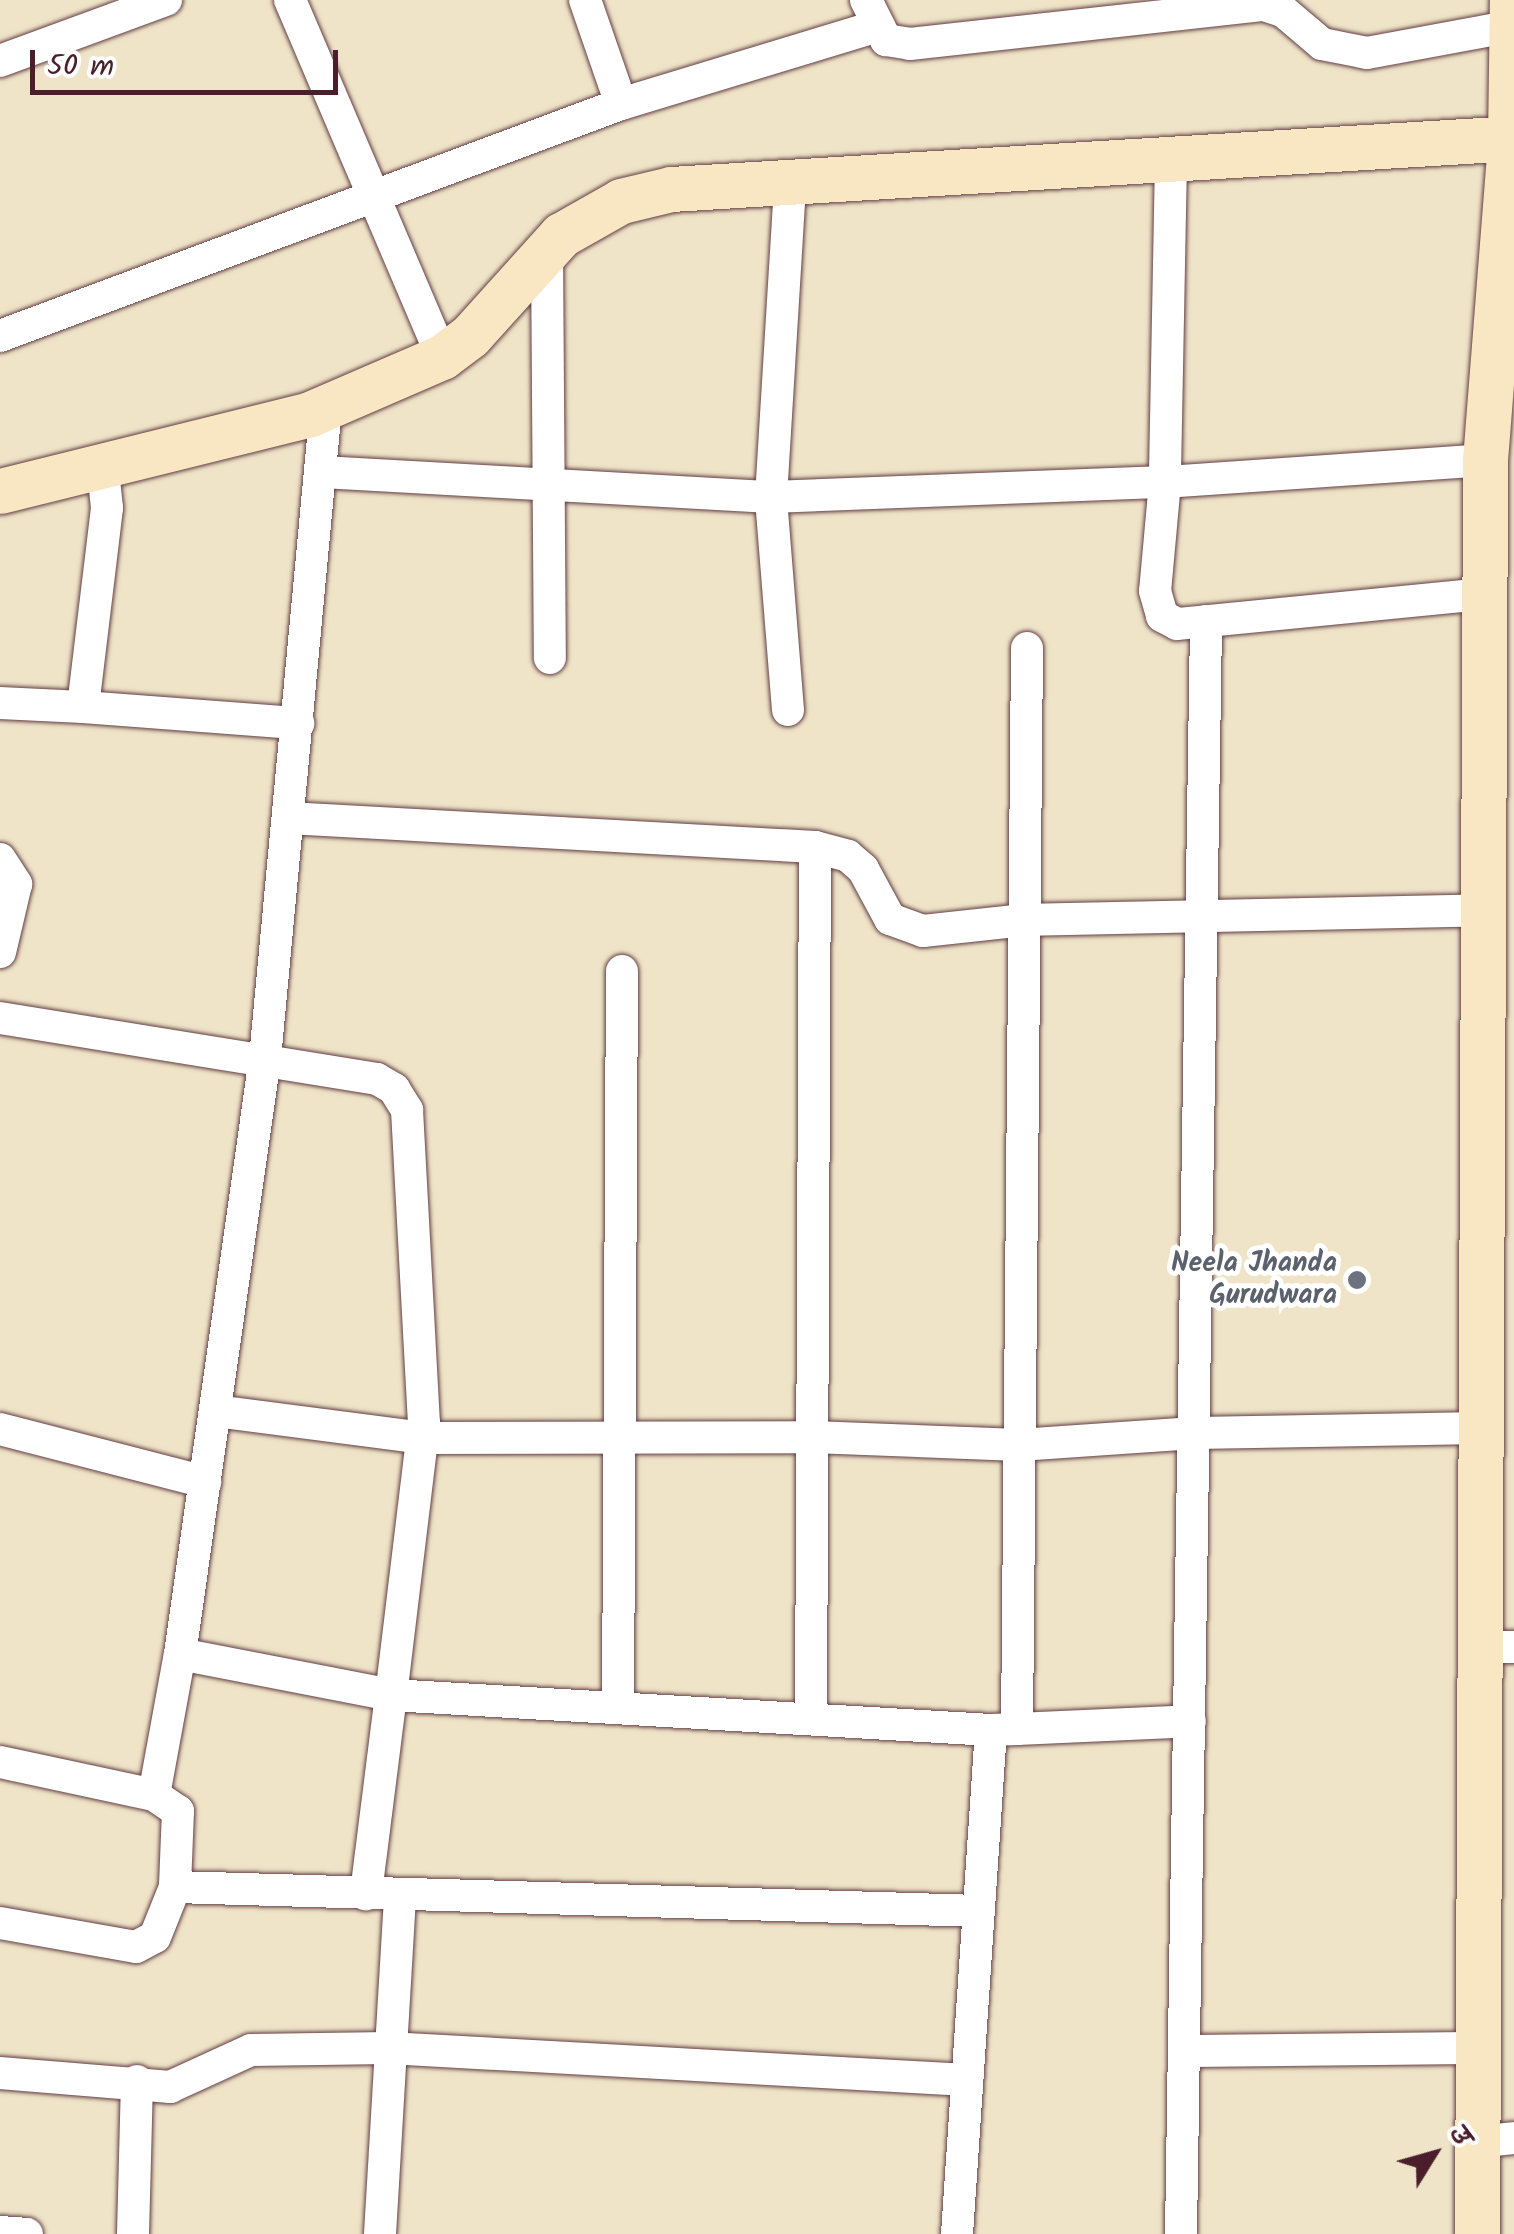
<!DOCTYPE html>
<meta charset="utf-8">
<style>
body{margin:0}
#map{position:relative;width:1514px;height:2234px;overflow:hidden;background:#efe4c8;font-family:Kalam,"Playpen Sans Deva",sans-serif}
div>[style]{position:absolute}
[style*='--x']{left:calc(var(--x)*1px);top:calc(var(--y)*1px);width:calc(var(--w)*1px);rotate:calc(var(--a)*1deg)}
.roads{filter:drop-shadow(0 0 2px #633d43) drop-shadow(0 0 2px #633d43)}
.street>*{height:32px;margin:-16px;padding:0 16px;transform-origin:16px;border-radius:16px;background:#fff}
.secondary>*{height:45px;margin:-22.5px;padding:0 22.5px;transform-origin:22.5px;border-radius:22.5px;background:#f9e7c3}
.dots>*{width:28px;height:28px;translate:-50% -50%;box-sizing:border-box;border:5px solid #fff;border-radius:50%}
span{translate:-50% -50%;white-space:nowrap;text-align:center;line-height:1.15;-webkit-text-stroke:10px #fff;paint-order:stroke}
.worship-label{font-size:28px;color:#5b616d;font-weight:700}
.right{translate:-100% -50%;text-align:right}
.north{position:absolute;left:1384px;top:2104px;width:100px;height:100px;-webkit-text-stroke:8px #fff;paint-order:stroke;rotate:53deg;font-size:28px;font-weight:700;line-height:40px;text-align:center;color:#4a1f2b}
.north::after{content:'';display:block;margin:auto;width:35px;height:45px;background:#4a1f2b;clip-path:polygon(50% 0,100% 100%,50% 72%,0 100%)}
.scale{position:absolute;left:30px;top:50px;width:308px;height:45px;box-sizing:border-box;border:5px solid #4a1f2b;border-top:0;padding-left:12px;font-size:30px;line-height:35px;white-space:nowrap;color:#4a1f2b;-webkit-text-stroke:8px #fff;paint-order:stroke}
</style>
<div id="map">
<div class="roads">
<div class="street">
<div style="--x:290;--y:0;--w:388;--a:66.9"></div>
<div style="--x:585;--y:0;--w:110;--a:70.9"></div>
<div style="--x:866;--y:0;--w:45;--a:63.4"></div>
<div style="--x:886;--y:40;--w:24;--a:9"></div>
<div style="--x:910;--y:44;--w:356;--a:-6.3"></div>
<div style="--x:1264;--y:5;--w:20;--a:18"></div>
<div style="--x:1283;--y:11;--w:51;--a:40.2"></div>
<div style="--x:1322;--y:44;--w:46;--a:11.3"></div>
<div style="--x:1367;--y:53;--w:147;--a:-10.5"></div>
<div style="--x:0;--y:61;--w:177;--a:-20.2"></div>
<div style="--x:1171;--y:160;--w:322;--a:91.1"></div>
<div style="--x:1165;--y:482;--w:109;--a:95.2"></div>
<div style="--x:1155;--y:591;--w:26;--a:74"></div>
<div style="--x:1162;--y:616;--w:17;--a:28"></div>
<div style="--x:1177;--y:624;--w:308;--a:-5.6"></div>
<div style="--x:547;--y:250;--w:408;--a:89.6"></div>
<div style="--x:0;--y:336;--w:663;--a:-20.49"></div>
<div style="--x:621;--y:104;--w:264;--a:-16.9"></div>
<div style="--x:102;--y:461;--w:47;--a:83.9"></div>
<div style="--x:107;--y:508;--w:200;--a:96.9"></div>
<div style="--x:83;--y:707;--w:216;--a:4.3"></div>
<div style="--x:322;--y:472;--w:450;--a:3.2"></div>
<div style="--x:771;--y:497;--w:394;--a:-2.2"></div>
<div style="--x:1165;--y:482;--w:321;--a:-3.9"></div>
<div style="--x:0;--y:703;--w:83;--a:2.8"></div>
<div style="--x:788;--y:710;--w:214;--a:-94.6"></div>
<div style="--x:771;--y:497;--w:316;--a:-86.5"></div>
<div style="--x:288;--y:818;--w:528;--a:3.15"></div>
<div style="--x:815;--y:847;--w:34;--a:15"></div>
<div style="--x:848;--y:856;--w:20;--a:41"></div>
<div style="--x:863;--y:869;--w:57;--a:61.6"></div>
<div style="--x:890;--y:919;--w:35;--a:20"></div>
<div style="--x:923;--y:931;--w:102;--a:-6.2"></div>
<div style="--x:1024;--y:920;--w:459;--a:-1.2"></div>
<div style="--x:0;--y:859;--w:30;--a:57"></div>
<div style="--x:16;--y:884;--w:70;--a:103.2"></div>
<div style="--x:0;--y:1018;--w:382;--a:9.2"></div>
<div style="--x:377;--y:1079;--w:20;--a:30"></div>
<div style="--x:394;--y:1089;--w:25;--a:58"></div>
<div style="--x:407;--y:1110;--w:313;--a:86.9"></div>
<div style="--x:424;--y:1423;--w:274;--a:96.9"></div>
<div style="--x:391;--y:1695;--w:601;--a:3.34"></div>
<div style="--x:991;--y:1730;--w:505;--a:93.86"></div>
<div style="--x:215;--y:1411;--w:209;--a:7.4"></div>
<div style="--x:422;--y:1438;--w:390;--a:-0.1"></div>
<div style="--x:812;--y:1437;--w:207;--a:2.2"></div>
<div style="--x:1019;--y:1445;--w:176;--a:-3.9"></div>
<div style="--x:1195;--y:1433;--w:285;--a:-1"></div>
<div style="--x:0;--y:1429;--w:212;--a:14.5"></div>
<div style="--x:1479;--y:1647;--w:35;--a:0"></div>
<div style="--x:180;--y:1654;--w:215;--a:11"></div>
<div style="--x:391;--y:1695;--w:201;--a:97.2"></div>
<div style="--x:618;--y:1708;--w:737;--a:-89.69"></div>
<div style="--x:811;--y:1719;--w:872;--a:-89.74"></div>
<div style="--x:1017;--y:1729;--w:173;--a:-2.6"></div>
<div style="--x:991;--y:1730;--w:26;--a:-2"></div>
<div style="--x:1017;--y:1729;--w:1081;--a:-89.47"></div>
<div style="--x:0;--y:1762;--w:157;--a:12.1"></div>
<div style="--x:154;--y:1795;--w:143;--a:-79.6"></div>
<div style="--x:180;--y:1654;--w:602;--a:-81.88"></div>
<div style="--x:265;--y:1058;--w:654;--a:-84.65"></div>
<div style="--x:154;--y:1795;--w:29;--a:34"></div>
<div style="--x:178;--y:1811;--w:76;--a:92.3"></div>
<div style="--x:175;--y:1887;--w:803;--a:1.71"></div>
<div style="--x:0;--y:1923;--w:138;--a:10"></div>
<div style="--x:136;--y:1947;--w:21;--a:-28"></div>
<div style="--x:155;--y:1937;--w:54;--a:-68.2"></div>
<div style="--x:1184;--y:2051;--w:293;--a:-0.6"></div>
<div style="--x:0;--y:2073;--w:171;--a:4.7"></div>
<div style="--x:170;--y:2087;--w:89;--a:-24.6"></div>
<div style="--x:251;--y:2050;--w:137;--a:-0.8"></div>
<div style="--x:388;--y:2048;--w:580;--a:3.16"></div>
<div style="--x:1477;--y:2142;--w:37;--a:-6"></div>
<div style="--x:0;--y:2232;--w:27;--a:4"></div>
<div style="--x:133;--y:2234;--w:153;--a:-88.5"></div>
<div style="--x:380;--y:2234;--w:338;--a:-86.6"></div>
<div style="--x:1181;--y:2234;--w:1613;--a:-89.11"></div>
</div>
<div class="secondary">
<div style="--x:0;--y:491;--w:319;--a:-13.9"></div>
<div style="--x:310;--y:414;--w:144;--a:-23.4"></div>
<div style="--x:442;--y:357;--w:35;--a:-37"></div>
<div style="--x:470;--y:336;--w:136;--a:-48"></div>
<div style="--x:561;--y:235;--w:69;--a:-29.5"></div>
<div style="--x:621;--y:201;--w:51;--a:-13.5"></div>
<div style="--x:671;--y:189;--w:845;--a:-3.46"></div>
<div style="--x:1477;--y:2234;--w:1774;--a:-89.74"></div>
<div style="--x:1485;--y:460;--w:321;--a:-85.5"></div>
<div style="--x:1510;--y:140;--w:140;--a:-89.2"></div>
</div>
</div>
<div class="dots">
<div style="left:1357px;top:1280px;background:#6b7280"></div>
</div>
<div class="worship-label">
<span class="right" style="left:1337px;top:1280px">Neela Jhanda<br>Gurudwara</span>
</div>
<div class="north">उ</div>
<div class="scale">50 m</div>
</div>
